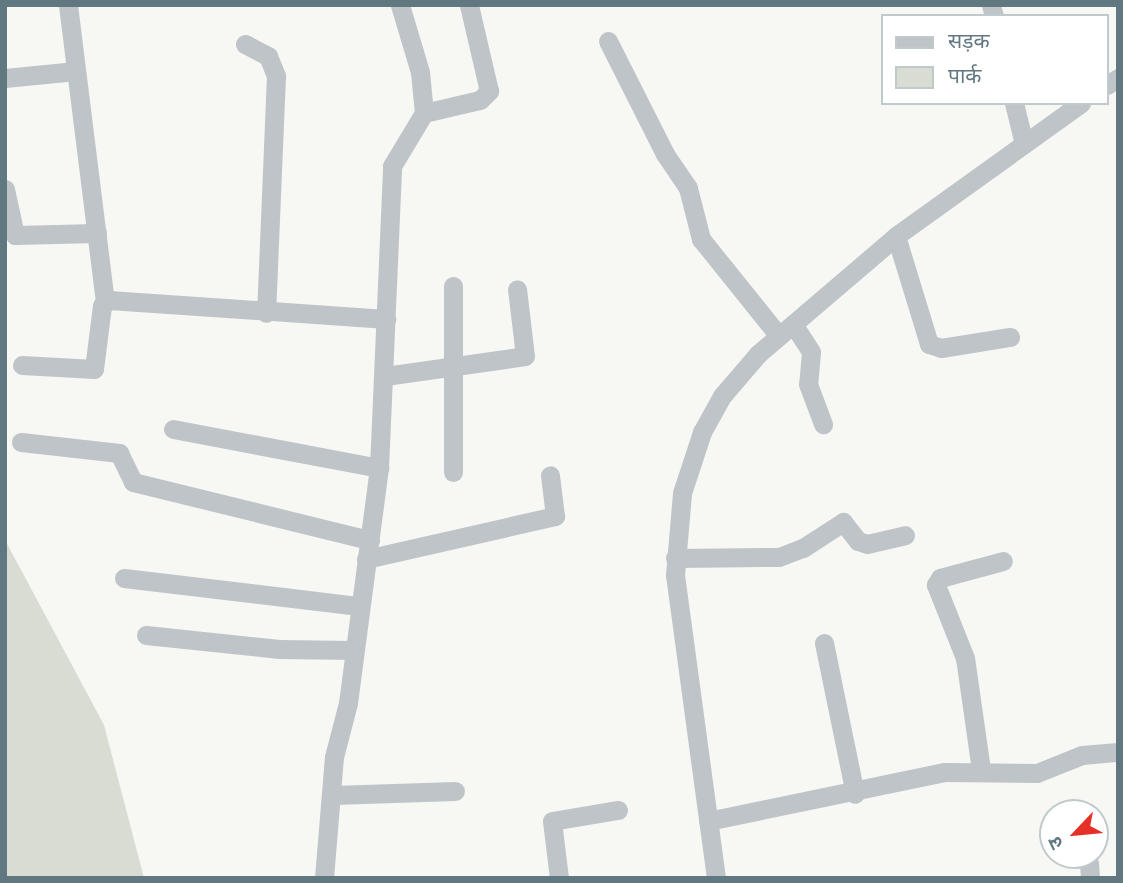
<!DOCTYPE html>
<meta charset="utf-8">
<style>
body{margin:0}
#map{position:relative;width:1123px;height:883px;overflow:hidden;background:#f7f7f4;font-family:"Sofia Sans Condensed","Noto Sans Devanagari",sans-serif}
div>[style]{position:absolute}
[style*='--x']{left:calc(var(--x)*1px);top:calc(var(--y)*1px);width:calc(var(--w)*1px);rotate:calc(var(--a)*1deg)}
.green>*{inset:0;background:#d8dcd3}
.minor>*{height:19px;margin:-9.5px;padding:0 9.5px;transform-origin:9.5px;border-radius:9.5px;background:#bec4c7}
span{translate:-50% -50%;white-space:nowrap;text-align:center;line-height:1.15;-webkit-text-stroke:7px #fff;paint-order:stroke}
.frame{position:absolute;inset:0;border:7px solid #627880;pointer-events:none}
.legend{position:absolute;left:881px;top:14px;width:228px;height:91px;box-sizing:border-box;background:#fff;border:2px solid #c0c9cc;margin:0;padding:9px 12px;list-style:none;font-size:21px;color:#627880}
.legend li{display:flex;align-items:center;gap:14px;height:35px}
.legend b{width:35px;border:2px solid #c0c9cc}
.north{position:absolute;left:1039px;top:799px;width:70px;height:70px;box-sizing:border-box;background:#fff;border:2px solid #c0c9cc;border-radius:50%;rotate:244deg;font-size:19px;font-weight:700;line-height:28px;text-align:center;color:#627880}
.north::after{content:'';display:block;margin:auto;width:24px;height:32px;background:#e52f27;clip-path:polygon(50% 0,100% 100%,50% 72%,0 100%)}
</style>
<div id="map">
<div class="green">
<div style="clip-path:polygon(5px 540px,104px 725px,144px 878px,5px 878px)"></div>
</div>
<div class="minor">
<div style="--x:68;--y:5;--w:298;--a:82.9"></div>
<div style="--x:991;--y:5;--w:11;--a:75"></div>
<div style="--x:608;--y:41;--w:127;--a:63.2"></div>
<div style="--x:665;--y:154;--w:41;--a:55.9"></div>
<div style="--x:688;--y:188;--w:53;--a:75.7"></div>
<div style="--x:701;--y:239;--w:124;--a:51.2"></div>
<div style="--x:245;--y:44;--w:26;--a:28"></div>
<div style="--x:268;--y:56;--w:22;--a:68"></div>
<div style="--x:276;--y:76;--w:237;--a:92.4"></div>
<div style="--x:5;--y:78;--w:71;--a:-5.6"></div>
<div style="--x:1107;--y:85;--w:13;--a:-32"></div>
<div style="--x:1014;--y:103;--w:42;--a:76.3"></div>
<div style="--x:424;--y:113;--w:57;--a:-13.1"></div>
<div style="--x:480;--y:100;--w:13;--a:-45"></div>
<div style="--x:489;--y:91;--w:88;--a:-103.1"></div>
<div style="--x:5;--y:189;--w:47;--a:77.7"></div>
<div style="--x:15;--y:235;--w:82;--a:-1.4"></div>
<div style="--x:896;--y:236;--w:113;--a:73"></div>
<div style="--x:929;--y:344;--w:13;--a:18"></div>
<div style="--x:941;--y:348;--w:70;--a:-9.1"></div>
<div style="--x:793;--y:324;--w:33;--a:57"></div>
<div style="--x:811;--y:352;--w:32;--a:95"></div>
<div style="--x:808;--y:384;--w:43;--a:69.4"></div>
<div style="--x:22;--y:365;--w:72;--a:3.2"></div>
<div style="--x:94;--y:369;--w:64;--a:-82.8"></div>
<div style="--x:102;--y:306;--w:9;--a:-41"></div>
<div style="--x:109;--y:300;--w:278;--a:3.9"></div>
<div style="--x:385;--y:376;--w:141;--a:-8.1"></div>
<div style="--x:525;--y:356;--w:67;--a:-96.8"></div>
<div style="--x:173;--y:429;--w:210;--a:10.7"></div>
<div style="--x:21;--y:442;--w:99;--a:6.4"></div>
<div style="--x:119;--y:453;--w:32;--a:64"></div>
<div style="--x:133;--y:482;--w:244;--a:13.8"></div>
<div style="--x:453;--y:472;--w:186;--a:-90"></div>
<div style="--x:675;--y:558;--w:104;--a:-0.6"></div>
<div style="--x:779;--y:557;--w:26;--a:-21"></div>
<div style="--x:803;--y:548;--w:48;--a:-33"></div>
<div style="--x:843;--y:522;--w:24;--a:52"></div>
<div style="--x:858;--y:541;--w:9;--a:18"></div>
<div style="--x:867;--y:544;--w:39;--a:-13"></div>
<div style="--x:366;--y:559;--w:194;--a:-12.8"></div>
<div style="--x:555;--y:516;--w:41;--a:-97"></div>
<div style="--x:124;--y:578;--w:237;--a:6.8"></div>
<div style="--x:146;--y:635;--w:134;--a:6"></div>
<div style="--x:279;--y:649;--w:74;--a:0.8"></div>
<div style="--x:824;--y:643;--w:154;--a:78.4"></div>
<div style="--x:981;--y:770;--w:113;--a:-98.1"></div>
<div style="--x:965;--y:658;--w:79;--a:-111.7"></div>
<div style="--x:936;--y:585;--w:8;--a:-60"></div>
<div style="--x:940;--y:578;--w:65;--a:-15.1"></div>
<div style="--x:333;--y:795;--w:122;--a:-1.9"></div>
<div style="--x:708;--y:821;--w:242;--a:-11.7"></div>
<div style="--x:945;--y:772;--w:92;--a:0.6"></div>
<div style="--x:1037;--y:773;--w:48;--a:-21.8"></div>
<div style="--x:1082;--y:755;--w:36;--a:-5"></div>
<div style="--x:1089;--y:863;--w:15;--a:86"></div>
<div style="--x:324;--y:878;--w:121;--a:-85.3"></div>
<div style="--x:334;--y:757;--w:56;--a:-75.5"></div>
<div style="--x:348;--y:703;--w:237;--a:-82.5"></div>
<div style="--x:379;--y:468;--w:302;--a:-87.5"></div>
<div style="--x:392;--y:166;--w:62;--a:-58.9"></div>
<div style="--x:424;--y:113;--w:41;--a:-95.6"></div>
<div style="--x:420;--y:72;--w:70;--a:-106.6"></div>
<div style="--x:559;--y:878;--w:57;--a:-97"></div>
<div style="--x:552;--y:821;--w:67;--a:-9.5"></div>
<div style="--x:716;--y:878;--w:306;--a:-97.7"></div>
<div style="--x:675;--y:575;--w:82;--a:-85.1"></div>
<div style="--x:682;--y:493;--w:64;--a:-71.8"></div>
<div style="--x:702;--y:432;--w:41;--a:-60.9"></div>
<div style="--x:722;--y:396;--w:55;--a:-49.4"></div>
<div style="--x:758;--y:354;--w:182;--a:-40.5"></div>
<div style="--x:896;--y:236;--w:228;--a:-35.7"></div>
</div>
<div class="frame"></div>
<ul class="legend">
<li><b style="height:9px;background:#bec4c7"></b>सड़क</li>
<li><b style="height:19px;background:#d8dcd3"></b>पार्क</li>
</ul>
<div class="north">उ</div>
</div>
